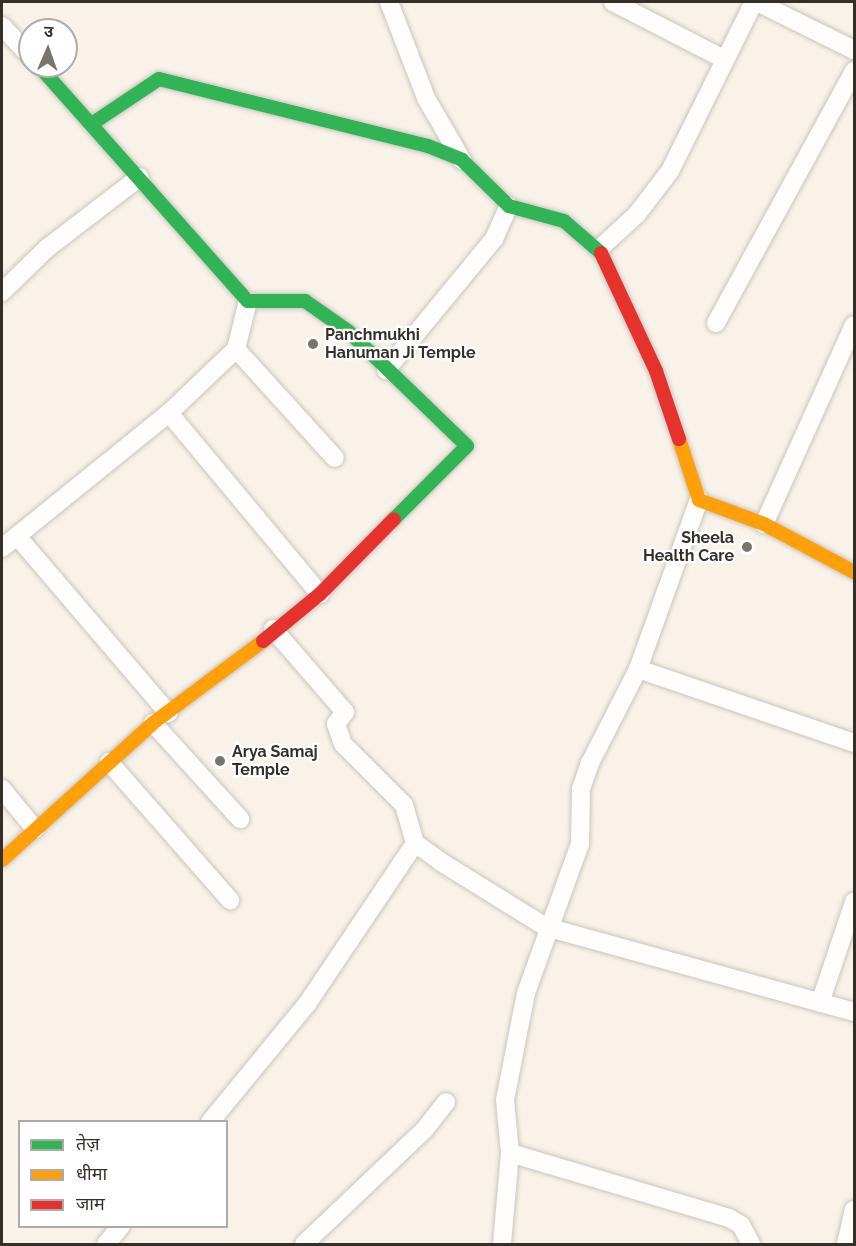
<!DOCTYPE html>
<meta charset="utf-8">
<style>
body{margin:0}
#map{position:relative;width:856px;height:1246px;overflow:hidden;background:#f8f2e8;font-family:Raleway,"Noto Sans Devanagari",sans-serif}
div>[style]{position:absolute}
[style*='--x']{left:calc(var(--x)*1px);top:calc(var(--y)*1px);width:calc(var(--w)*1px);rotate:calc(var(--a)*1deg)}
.roads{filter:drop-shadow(0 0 2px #cac5be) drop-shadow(0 0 2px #cac5be)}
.street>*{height:18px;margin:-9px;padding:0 9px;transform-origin:9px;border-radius:9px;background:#fefdfc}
.fast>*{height:14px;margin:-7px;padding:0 7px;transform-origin:7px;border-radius:7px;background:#30b455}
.slow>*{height:14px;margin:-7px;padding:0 7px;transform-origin:7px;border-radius:7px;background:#ff9f0a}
.jam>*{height:14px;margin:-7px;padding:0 7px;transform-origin:7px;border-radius:7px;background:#e5322d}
.dots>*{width:16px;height:16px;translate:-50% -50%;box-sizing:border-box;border:3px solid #fff;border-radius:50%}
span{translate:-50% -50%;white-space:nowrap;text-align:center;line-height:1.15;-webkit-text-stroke:4.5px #fff;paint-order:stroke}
.poi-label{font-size:16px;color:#343029;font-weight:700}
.left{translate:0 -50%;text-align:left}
.right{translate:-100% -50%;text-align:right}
.frame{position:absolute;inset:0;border:3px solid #343029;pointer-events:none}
.legend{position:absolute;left:18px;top:1120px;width:210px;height:108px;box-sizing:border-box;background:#fff;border:2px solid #aeaca9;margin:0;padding:8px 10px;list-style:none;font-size:18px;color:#343029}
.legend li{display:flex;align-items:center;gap:12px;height:30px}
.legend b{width:30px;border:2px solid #aeaca9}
.north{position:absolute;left:18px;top:18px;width:60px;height:60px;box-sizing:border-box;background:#fff;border:2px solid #aeaca9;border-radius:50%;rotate:2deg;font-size:16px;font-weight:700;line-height:24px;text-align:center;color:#343029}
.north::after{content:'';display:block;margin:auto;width:21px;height:27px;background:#79746c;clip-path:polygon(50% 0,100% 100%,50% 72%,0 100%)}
</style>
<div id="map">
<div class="roads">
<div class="street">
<div style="--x:389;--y:2;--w:103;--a:68.9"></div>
<div style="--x:426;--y:98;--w:72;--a:59.9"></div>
<div style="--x:613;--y:2;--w:125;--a:27.2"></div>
<div style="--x:757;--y:2;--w:108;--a:26.3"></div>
<div style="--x:2;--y:26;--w:41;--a:47"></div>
<div style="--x:599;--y:249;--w:52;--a:-42.6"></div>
<div style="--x:637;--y:214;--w:54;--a:-52.5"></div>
<div style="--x:670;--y:171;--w:189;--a:-63.6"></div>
<div style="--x:2;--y:292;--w:62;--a:-44.3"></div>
<div style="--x:46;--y:249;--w:118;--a:-37.5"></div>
<div style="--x:716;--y:323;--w:287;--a:-61.3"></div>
<div style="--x:236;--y:349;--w:147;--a:47.8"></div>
<div style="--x:386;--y:370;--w:170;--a:-50.5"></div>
<div style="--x:494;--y:239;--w:36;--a:-66"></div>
<div style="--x:169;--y:413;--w:236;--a:50.2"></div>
<div style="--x:764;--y:524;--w:218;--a:-65.7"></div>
<div style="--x:17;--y:536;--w:233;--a:49.5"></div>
<div style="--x:2;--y:548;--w:215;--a:-39"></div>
<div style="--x:169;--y:413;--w:93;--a:-43.7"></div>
<div style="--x:236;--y:349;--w:49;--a:-76"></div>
<div style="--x:273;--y:629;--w:110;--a:49.1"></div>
<div style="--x:345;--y:712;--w:15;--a:127"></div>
<div style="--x:336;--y:724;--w:21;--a:71"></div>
<div style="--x:343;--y:744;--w:86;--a:45"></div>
<div style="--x:404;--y:805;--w:40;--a:74"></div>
<div style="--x:415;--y:843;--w:32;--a:36"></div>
<div style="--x:441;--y:862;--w:123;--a:31.8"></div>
<div style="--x:546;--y:927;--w:320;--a:15.4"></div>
<div style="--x:638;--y:669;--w:228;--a:18.9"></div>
<div style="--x:153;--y:723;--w:130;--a:47.8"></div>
<div style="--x:109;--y:762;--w:184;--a:48.8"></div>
<div style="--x:2;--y:789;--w:52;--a:50.5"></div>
<div style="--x:820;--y:1003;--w:107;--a:-71.4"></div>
<div style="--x:210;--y:1122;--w:153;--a:-50.6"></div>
<div style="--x:307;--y:1004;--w:194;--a:-56.1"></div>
<div style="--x:510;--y:1153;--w:228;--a:16.5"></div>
<div style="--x:729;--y:1218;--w:14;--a:30"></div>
<div style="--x:741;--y:1225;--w:21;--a:62"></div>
<div style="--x:106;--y:1244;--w:23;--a:-50"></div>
<div style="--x:304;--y:1244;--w:167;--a:-43.5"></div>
<div style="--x:425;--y:1129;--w:34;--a:-52"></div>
<div style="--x:502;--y:1244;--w:91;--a:-85"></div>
<div style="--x:510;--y:1153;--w:53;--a:-95.4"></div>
<div style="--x:505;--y:1100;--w:109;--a:-78.9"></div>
<div style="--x:526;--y:993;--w:158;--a:-70.1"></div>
<div style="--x:580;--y:844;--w:55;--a:-89"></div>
<div style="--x:581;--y:789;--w:28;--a:-71"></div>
<div style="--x:590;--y:763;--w:106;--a:-62.9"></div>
<div style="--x:638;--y:669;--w:180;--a:-70.2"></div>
<div style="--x:846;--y:1244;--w:35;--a:-77"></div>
</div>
<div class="fast">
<div style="--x:39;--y:66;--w:314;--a:48.4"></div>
<div style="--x:248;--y:301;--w:57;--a:0"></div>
<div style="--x:305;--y:301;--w:52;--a:34.9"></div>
<div style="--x:348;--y:331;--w:165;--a:44"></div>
<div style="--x:467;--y:446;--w:103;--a:135"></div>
<div style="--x:93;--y:123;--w:79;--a:-33.7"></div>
<div style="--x:159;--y:79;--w:277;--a:14"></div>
<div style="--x:428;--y:146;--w:37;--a:22"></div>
<div style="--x:462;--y:160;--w:66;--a:44.4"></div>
<div style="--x:509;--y:206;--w:57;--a:15.3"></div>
<div style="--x:564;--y:221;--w:49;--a:40.9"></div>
</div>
<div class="slow">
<div style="--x:679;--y:439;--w:64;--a:71.8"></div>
<div style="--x:699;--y:500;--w:69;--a:20.3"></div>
<div style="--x:764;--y:524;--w:102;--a:28.1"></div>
<div style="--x:2;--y:860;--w:204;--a:-42.2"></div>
<div style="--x:153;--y:723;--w:137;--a:-36.7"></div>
</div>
<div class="jam">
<div style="--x:601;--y:253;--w:130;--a:65"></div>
<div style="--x:656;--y:371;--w:72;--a:71.3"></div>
<div style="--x:263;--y:641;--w:74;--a:-39.5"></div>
<div style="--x:320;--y:594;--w:105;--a:-45.4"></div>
</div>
</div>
<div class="dots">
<div style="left:313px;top:344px;background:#79746c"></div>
<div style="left:747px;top:547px;background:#79746c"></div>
<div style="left:220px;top:761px;background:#79746c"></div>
</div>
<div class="poi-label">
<span class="left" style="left:325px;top:344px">Panchmukhi<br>Hanuman Ji Temple</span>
<span class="right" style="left:734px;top:547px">Sheela<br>Health Care</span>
<span class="left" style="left:232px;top:761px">Arya Samaj<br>Temple</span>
</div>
<div class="frame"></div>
<ul class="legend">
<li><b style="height:8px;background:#30b455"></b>तेज़</li>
<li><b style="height:8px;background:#ff9f0a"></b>धीमा</li>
<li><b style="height:8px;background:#e5322d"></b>जाम</li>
</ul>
<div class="north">उ</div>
</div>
